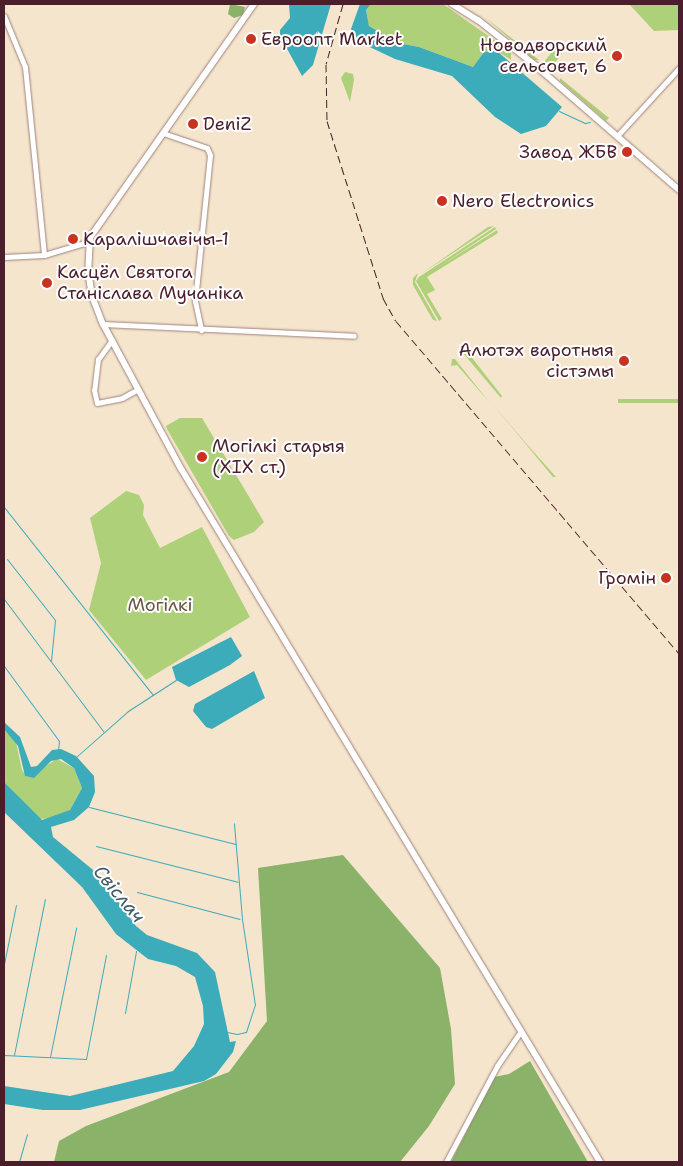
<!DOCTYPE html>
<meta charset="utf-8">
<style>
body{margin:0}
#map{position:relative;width:683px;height:1166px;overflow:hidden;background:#f5e5cd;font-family:"Shantell Sans",sans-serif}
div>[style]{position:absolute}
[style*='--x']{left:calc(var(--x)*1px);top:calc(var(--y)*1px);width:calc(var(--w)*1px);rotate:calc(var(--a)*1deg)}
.green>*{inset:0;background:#aed079;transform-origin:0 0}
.forest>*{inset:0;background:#8ab269}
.water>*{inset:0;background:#3cabba}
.stream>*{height:1px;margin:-0.5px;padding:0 0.5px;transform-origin:0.5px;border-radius:0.5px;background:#3cabba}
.roads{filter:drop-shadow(0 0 1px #a0827c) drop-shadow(0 0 1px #a0827c)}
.minor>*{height:5px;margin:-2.5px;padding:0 2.5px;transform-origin:2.5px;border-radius:2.5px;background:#fff}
.major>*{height:6px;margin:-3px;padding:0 3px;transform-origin:3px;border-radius:3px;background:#fff}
.rail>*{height:1px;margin-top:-0.5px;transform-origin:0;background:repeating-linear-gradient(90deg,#4a1f2b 0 8px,transparent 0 12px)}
.dots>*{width:14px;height:14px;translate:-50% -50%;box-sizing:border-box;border:2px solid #fff;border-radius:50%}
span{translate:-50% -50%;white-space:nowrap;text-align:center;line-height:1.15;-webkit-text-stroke:4px #fff;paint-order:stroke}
.poi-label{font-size:18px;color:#4a1f2b}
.left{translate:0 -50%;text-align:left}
.right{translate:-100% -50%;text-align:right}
.park-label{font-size:18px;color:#685442}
.water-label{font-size:19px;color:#445e6b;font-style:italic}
.frame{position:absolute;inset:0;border:5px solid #4a1f2b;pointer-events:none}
</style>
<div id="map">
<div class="green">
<div style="clip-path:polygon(371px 4px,443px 4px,511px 52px,511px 60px,497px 51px,484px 52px,473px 67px,419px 47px,398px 43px,369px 26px,366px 10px)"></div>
<div style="clip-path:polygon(629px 4px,679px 4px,679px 30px,654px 31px)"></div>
<div style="clip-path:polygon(485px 17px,539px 60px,534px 60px)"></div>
<div style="clip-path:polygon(555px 48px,566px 48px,554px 64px,557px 72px,544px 62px)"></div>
<div style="clip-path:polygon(345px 72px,353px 74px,354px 80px,350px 102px,341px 78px)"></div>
<div style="clip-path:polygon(560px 78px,609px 118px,606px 121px,560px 81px)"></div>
<div style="clip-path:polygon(494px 226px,421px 274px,488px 227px)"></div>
<div style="clip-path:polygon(495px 227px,496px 229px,437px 268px,497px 230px,498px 233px,427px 277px,435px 290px,427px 294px,442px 319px,439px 321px,416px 281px,419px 277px)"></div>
<div style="clip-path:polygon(418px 273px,415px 282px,437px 321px,433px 320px,413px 285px,413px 278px)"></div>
<div style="clip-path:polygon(465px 349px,502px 396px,501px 398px,463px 353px)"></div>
<div style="clip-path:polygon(452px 359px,455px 359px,489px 402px,457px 365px,451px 366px)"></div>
<div style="left:679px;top:399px;width:4px;height:61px;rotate:90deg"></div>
<div style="clip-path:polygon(491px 402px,524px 441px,556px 477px,553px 477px)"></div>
<div style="clip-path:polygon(180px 418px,202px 418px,264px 522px,254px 532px,234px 540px,229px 536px,167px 429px,166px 426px)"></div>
<div style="clip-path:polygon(126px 491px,139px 495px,144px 505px,143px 515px,160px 548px,202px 527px,250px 617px,146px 680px,89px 610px,101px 563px,90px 518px)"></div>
<div style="clip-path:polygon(4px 729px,16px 742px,22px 770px,27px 777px,57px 759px,74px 768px,82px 788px,70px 810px,55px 818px,39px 819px,4px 782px)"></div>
</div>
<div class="forest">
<div style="clip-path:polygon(230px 4px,245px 7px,243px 15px,234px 18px,228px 14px)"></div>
<div style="clip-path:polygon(343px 855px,440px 968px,451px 1029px,455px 1084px,429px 1126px,400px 1162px,54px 1162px,59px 1141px,86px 1126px,229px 1072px,267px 1021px,258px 868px)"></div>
<div style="clip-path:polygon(530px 1061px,588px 1162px,451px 1162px,494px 1077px,509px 1074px)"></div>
</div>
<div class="water">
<div style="clip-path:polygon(289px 4px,331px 4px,313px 65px,302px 76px,280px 36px,280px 30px,290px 18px)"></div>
<div style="clip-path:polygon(360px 4px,371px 4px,366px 10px,369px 26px,398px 43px,419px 47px,473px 67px,484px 52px,497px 51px,562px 107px,546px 126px,521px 134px,495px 117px,452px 76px,395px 59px,359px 42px,351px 29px)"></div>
<div style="clip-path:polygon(231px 637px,242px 656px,230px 665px,189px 687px,176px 680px,172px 667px)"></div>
<div style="clip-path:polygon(254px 671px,265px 698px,212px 729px,206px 727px,193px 711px,195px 704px)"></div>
<div style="clip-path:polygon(4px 722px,20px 737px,31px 767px,37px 766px,52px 750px,61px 749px,76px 756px,94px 776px,95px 792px,89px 807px,74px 820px,51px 827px,53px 837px,98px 874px,136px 926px,147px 935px,197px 953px,215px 972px,230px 1042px,236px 1041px,233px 1052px,216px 1074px,204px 1081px,80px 1110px,43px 1110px,4px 1104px,4px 1086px,70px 1096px,173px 1071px,194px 1046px,204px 1024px,203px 1006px,195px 977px,176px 966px,148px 959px,116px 934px,82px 887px,4px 812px,4px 782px,42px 820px,70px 810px,82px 788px,74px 768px,61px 759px,51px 761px,34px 778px,25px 776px,18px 746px,4px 729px)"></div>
</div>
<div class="stream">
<div style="--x:559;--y:111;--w:29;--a:25"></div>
<div style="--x:585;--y:123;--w:5;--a:-11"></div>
<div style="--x:4;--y:507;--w:240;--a:51.6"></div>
<div style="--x:7;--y:559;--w:78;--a:51.8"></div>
<div style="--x:55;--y:620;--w:41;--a:95.6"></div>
<div style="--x:4;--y:599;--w:166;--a:53.1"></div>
<div style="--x:4;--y:666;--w:93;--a:53.7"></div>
<div style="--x:59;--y:741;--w:9;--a:96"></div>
<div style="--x:76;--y:757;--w:69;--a:-41.5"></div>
<div style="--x:128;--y:711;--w:57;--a:-32.9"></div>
<div style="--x:89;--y:807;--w:151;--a:14.2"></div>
<div style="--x:96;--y:846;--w:146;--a:14.2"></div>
<div style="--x:137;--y:892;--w:106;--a:14.7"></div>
<div style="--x:4;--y:964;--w:60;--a:-78.5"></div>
<div style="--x:125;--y:1013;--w:63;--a:-79.9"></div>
<div style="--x:227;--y:1032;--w:10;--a:11"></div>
<div style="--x:237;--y:1034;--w:9;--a:-13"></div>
<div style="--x:246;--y:1032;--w:28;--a:-72"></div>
<div style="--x:255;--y:1005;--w:87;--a:-98.6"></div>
<div style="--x:242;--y:919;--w:96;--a:-94.8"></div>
<div style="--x:4;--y:1055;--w:82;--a:2.8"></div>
<div style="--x:86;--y:1059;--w:106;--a:-79.1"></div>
<div style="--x:14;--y:1055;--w:159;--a:-78.8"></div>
<div style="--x:50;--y:1057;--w:132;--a:-78.6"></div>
<div style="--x:19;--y:1162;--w:29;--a:-74"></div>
</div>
<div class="roads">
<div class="minor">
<div style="--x:4;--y:16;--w:55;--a:67.6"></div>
<div style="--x:25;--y:67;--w:189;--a:84.2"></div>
<div style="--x:163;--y:133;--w:46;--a:18.8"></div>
<div style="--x:207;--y:148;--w:8;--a:67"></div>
<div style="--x:210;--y:155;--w:147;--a:95.9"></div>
<div style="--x:195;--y:301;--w:30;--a:78"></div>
<div style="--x:617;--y:136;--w:92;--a:-47.6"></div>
<div style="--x:4;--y:257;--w:40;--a:-2.9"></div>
<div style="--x:44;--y:255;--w:46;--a:-16.5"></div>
<div style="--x:103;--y:324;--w:251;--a:2.7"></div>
<div style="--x:112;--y:340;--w:24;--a:126"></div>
<div style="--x:98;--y:359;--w:31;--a:97"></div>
<div style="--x:94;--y:390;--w:13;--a:77"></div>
<div style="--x:97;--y:403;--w:25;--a:-11"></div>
<div style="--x:122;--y:398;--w:18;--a:-29"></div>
<div style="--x:446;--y:1162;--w:109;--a:-62"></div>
<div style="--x:497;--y:1066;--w:42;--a:-55.6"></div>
</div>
<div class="major">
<div style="--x:254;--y:4;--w:285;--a:125.1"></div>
<div style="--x:90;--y:237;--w:34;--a:93"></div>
<div style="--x:88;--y:271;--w:25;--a:81"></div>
<div style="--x:92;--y:296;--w:30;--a:69"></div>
<div style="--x:103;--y:324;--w:162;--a:61.7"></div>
<div style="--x:180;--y:467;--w:812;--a:58.85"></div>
<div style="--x:452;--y:4;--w:31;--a:32"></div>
<div style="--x:478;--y:20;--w:74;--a:38.4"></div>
<div style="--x:536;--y:66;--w:189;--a:40.9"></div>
</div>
</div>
<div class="rail">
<div style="--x:343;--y:4;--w:62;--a:105.8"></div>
<div style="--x:326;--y:64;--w:57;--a:89"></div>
<div style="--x:327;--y:121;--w:186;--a:72.4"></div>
<div style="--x:383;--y:298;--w:26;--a:61"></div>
<div style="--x:396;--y:321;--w:437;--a:49.6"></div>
</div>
<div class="dots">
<div style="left:251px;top:39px;background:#c8321e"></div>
<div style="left:617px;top:56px;background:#c8321e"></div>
<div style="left:193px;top:124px;background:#c8321e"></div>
<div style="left:627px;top:152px;background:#c8321e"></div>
<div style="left:442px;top:201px;background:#c8321e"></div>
<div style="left:73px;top:239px;background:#c8321e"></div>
<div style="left:47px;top:283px;background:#c8321e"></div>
<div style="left:624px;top:361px;background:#c8321e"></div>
<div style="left:202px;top:457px;background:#c8321e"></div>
<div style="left:666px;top:578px;background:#c8321e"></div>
</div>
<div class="poi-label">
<span class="left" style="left:261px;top:39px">Евроопт Market</span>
<span class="right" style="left:607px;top:56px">Новодворский<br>сельсовет, 6</span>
<span class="left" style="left:203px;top:124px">DeniZ</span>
<span class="right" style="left:617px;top:152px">Завод ЖБВ</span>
<span class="left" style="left:452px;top:201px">Nero Electronics</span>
<span class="left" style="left:83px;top:239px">Каралішчавічы-1</span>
<span class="left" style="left:57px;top:283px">Касцёл Святога<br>Станіслава Мучаніка</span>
<span class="right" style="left:614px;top:361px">Алютэх варотныя<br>сістэмы</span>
<span class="left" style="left:212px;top:457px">Могілкі старыя<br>(XIX ст.)</span>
<span class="right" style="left:656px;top:578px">Громін</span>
</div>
<div class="park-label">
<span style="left:160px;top:605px">Могілкі</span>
</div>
<div class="water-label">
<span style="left:119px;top:894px;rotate:50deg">Свіслач</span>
</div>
<div class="frame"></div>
</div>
